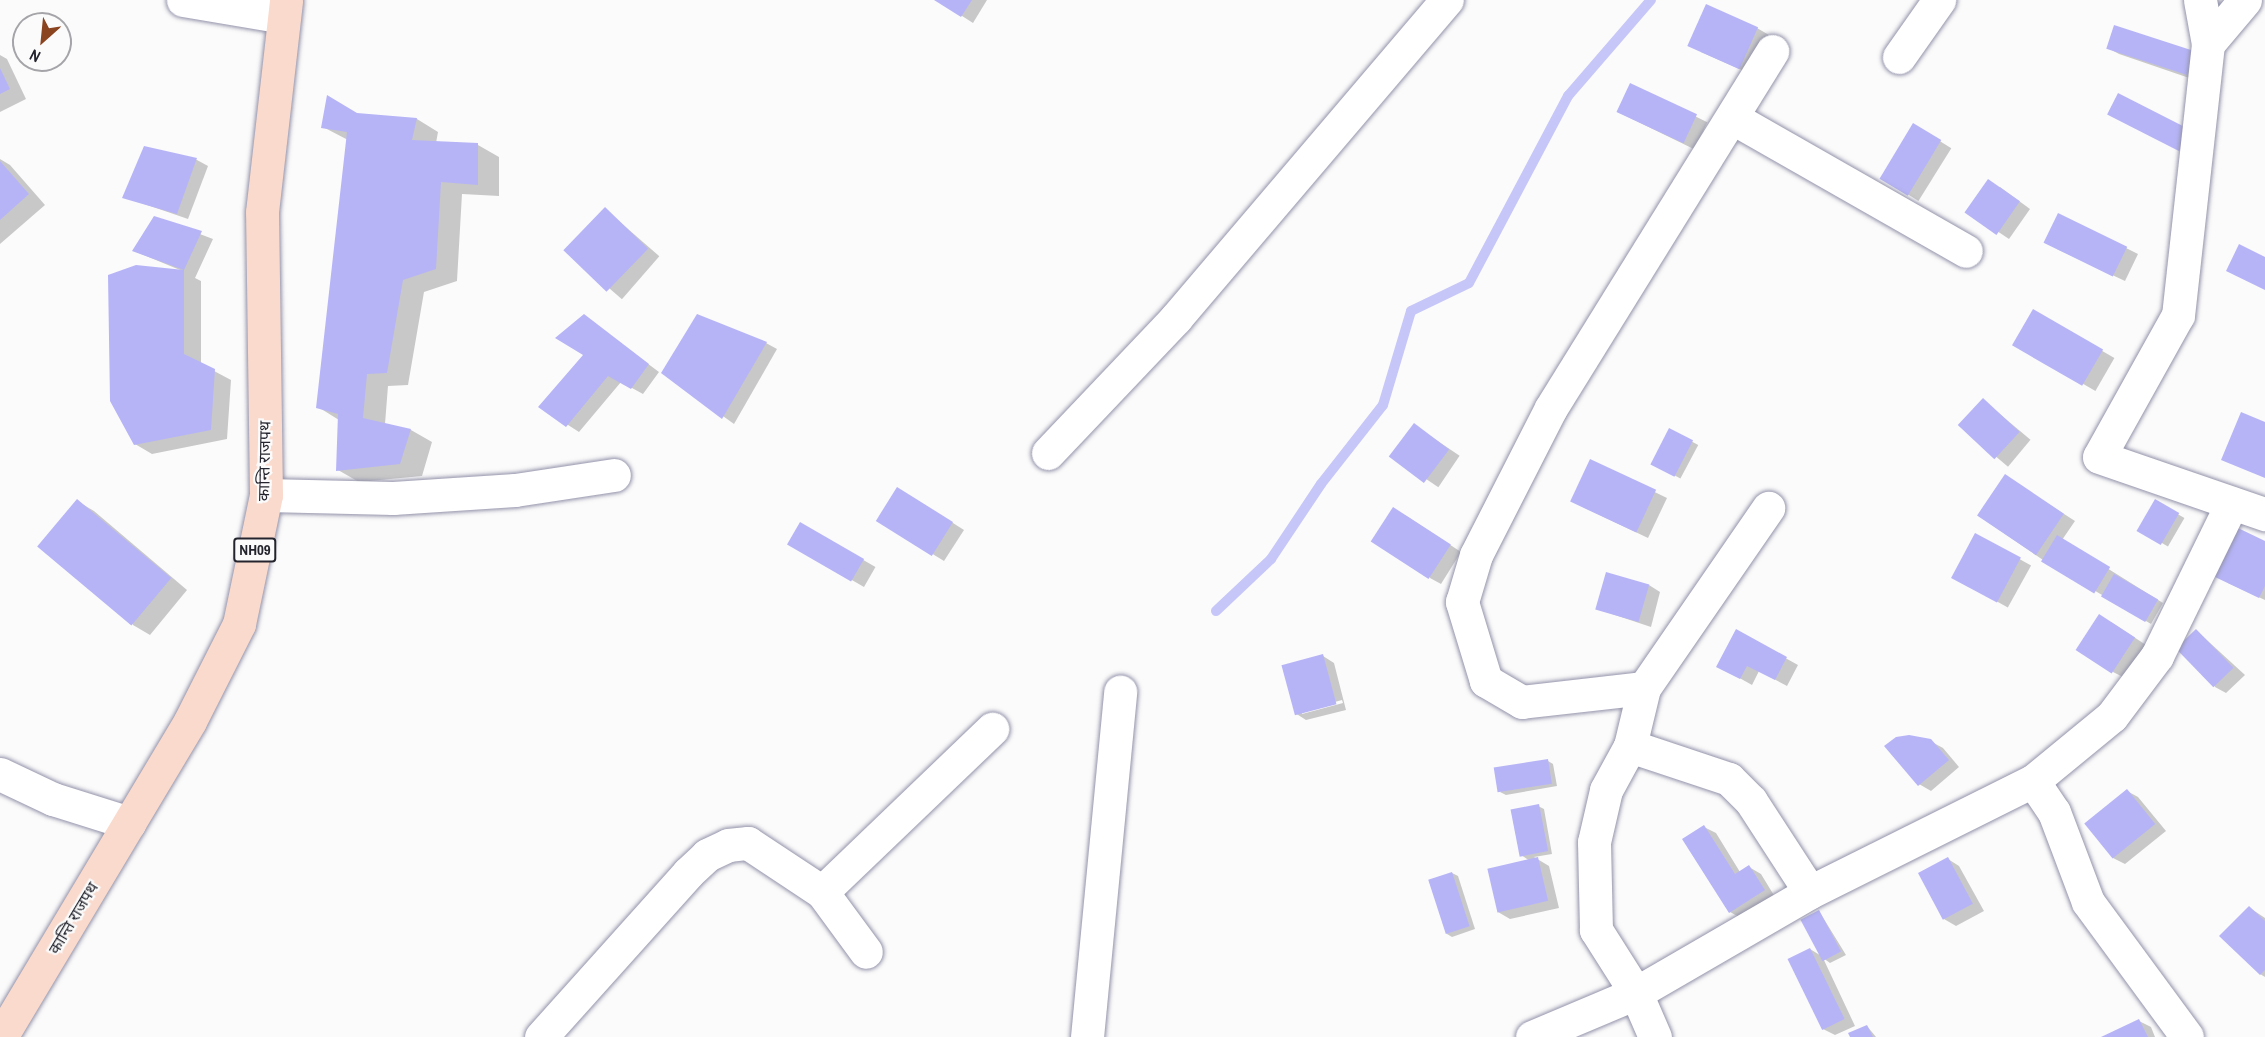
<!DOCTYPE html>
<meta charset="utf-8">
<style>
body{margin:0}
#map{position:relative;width:2265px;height:1037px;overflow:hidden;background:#fbfbfb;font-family:"Archivo Narrow","Noto Sans Devanagari",sans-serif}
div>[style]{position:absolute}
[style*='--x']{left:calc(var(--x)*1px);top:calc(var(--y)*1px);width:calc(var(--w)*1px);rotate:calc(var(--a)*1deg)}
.shadow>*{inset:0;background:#0003;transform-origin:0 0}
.stream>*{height:10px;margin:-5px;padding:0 5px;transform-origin:5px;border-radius:5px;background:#c6c6f8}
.building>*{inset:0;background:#b6b4f6;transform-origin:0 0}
.roads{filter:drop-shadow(0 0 2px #9292aa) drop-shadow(0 0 2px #9292aa)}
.minor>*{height:33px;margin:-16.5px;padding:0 16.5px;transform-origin:16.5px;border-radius:16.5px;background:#fff}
.major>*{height:33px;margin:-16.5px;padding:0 16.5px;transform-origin:16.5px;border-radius:16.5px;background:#f9dacd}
span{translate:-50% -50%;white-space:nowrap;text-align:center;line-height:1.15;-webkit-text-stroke:4.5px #fbfbfb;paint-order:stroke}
.shield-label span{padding:2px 4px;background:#fbfbfb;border:2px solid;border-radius:4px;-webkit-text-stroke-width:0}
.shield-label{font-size:15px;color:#24242e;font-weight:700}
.street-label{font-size:16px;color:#24242e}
.north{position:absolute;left:12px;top:12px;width:60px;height:60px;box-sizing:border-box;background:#fbfbfb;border:2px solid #a5a5a9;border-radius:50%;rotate:207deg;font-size:16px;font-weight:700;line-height:24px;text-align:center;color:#24242e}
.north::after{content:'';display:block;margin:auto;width:21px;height:27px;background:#8b4420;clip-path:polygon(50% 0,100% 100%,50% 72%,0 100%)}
</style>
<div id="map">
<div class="shadow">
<div style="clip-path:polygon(937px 0,987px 0,973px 23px)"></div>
<div style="clip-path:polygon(1757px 28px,1769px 35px,1751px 74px,1701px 52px)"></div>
<div style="clip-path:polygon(2108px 48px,2194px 53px,2198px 81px,2119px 54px)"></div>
<div style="clip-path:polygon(0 55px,7px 59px,26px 99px,0 112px)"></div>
<div style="left:1631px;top:85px;width:85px;height:30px;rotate:26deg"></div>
<div style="clip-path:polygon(357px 114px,417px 119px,438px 132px,436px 143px,478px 145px,499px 157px,499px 196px,462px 194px,457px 281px,424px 292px,408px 385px,388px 386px,385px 424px,411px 430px,432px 442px,422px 476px,359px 482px,338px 470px,339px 420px,318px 407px,348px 140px,323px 127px)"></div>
<div style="left:1914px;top:125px;width:44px;height:62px;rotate:32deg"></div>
<div style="clip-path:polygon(145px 148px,197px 160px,208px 166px,188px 219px,124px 197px)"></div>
<div style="clip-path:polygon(0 159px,10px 165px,45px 205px,0 244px)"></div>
<div style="clip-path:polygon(2000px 187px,2030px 209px,2009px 239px,1967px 211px)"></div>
<div style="left:605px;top:209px;width:72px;height:57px;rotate:41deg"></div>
<div style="clip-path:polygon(155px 217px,213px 239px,195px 278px,201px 281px,201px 364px,231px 380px,227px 439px,152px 454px,135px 444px,180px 270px,134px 251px)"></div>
<div style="clip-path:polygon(2126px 248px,2138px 254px,2125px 281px,2057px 249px)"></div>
<div style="left:2033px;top:311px;width:94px;height:38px;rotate:30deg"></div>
<div style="clip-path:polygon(584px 316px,659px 372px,643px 394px,621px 382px,579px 432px,540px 407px,586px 355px)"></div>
<div style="clip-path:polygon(766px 343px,777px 349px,734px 424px,663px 373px)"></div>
<div style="left:1983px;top:400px;width:62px;height:35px;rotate:40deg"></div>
<div style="left:1414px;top:425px;width:55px;height:38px;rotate:34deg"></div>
<div style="left:1670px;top:430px;width:32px;height:38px;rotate:28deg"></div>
<div style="clip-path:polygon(1591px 461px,1667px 498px,1648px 538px,1583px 507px)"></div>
<div style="clip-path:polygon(2016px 483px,2075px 521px,2062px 540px,2163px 603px,2151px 624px,2043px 560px,1979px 516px)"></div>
<div style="clip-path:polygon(909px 495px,964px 530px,944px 561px,877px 520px)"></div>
<div style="clip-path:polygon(77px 501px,94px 511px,187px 590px,150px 635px,133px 625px)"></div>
<div style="left:2155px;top:501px;width:34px;height:33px;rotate:30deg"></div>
<div style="clip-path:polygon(1405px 515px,1461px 552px,1441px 584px,1430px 578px)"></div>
<div style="left:801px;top:524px;width:86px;height:23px;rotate:30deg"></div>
<div style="left:1976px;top:535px;width:63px;height:48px;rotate:29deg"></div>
<div style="clip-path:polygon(2265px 542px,2265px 600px,2228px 583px)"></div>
<div style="clip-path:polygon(1649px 585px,1660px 592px,1651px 627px,1597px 609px)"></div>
<div style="clip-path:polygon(2111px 622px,2146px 645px,2125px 678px,2113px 672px)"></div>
<div style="clip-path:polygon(1736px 631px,1798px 665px,1787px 686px,1759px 671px,1752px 685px,1718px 666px)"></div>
<div style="clip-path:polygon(2197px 631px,2245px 675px,2226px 693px,2215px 687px)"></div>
<div style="clip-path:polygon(evenodd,1323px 656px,1334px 663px,1346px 710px,1306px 720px,1295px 713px,1323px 656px,1342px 700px,1343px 703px,1302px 714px,1302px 711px,1342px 700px)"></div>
<div style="clip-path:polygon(1930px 741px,1943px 748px,1959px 767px,1931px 791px,1919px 784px)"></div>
<div style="clip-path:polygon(1548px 761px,1553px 764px,1557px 786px,1506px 795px,1500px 792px)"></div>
<div style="clip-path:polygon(2127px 791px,2138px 797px,2166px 831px,2125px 864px,2113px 858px)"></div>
<div style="clip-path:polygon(1538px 806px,1544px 809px,1552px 854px,1534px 857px,1549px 866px,1559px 908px,1510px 919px,1498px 912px,1530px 861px,1521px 855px)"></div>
<div style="clip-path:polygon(1704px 827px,1716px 833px,1740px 872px,1749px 867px,1761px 874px,1775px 897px,1741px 918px,1730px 912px)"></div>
<div style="clip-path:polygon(1948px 859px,1959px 866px,1984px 911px,1956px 926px,1944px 919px,1920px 874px)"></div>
<div style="clip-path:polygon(1452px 873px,1458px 876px,1475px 929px,1452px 937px,1447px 934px)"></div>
<div style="clip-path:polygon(2250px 908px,2265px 918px,2265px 977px,2260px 974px)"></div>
<div style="clip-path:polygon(1819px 911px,1846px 955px,1830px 963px,1823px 958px,1855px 1026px,1835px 1035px,1823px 1029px,1810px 949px,1823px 957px)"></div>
<div style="clip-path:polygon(2139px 1021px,2151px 1027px,2155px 1037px,2105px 1037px)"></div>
<div style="clip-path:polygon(1867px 1026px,1876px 1037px,1852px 1037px)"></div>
</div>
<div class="stream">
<div style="--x:1216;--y:611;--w:76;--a:-43.4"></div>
<div style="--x:1271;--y:559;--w:90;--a:-56.3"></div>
<div style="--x:1321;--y:484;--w:100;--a:-51.9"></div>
<div style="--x:1383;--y:405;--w:98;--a:-73.4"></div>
<div style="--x:1411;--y:311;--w:64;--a:-25.8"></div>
<div style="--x:1469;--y:283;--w:212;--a:-62.1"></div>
<div style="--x:1568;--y:96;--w:127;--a:-49.2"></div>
</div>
<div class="building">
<div style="clip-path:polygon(934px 0,972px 0,961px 17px)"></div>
<div style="left:1706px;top:4px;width:57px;height:46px;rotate:24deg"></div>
<div style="left:2114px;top:25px;width:85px;height:25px;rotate:18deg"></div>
<div style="clip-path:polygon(0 68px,10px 89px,0 94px)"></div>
<div style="left:1630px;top:83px;width:74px;height:32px;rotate:25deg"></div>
<div style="left:2118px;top:93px;width:81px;height:24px;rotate:27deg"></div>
<div style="clip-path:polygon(327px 95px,357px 113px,417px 118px,412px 140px,478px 143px,478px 185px,441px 182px,436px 269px,403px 280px,387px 373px,367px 374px,363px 418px,411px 429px,400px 464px,336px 471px,338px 414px,316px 408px,347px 132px,321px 128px)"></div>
<div style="left:1913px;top:123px;width:33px;height:65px;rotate:31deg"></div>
<div style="clip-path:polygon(144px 146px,197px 158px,177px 214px,122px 198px)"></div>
<div style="clip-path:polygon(0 161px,29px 194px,0 220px)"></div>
<div style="left:1988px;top:179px;width:39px;height:41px;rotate:35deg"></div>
<div style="left:605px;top:207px;width:60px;height:60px;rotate:44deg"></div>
<div style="left:2058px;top:213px;width:77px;height:33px;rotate:26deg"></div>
<div style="clip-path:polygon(154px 216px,202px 231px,184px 270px,184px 354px,215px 369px,211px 430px,134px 445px,110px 401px,108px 275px,136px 265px,184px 270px,132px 251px)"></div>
<div style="clip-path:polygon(2239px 244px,2265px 257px,2265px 290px,2226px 271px)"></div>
<div style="left:2033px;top:309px;width:81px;height:42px;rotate:30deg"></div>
<div style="clip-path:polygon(584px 314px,649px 364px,631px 389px,608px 376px,566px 427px,538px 407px,583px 355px,555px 338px)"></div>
<div style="clip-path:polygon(697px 314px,767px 342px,722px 419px,661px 373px)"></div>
<div style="left:1983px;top:398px;width:50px;height:37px;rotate:43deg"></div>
<div style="clip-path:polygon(2241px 412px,2265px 422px,2265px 478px,2221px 460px)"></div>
<div style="left:1414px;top:423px;width:44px;height:42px;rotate:37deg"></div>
<div style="left:1669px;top:428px;width:27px;height:41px;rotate:27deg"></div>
<div style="left:1590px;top:459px;width:73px;height:47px;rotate:25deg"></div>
<div style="left:2005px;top:474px;width:71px;height:50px;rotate:34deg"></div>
<div style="left:897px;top:487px;width:66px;height:40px;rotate:32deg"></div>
<div style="left:77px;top:499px;width:123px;height:62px;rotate:40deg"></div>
<div style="left:2155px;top:499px;width:28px;height:37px;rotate:30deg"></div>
<div style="left:1393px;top:507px;width:69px;height:41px;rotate:33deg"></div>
<div style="left:800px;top:522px;width:74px;height:26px;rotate:30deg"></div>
<div style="clip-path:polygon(2238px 528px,2265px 541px,2265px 586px,2259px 598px,2215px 577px)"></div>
<div style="left:1975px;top:533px;width:52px;height:51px;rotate:28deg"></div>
<div style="left:2057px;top:535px;width:62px;height:31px;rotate:31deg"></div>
<div style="left:1606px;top:572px;width:45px;height:39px;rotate:16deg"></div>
<div style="left:2114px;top:574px;width:51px;height:26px;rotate:30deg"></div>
<div style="left:2099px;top:614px;width:43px;height:43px;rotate:33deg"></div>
<div style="clip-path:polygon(1736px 629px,1787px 657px,1775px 680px,1747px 666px,1740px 679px,1716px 667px)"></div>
<div style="left:2196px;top:629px;width:54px;height:28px;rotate:46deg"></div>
<div style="left:1323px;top:654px;width:52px;height:43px;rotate:75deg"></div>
<div style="clip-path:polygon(1909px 735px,1931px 739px,1949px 760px,1918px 786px,1884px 746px,1896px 737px)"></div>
<div style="left:1548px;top:759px;width:25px;height:55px;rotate:81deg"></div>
<div style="left:2127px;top:789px;width:45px;height:55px;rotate:51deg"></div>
<div style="left:1539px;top:804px;width:48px;height:29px;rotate:79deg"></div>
<div style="clip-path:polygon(1704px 825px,1735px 874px,1749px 865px,1765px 890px,1729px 913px,1682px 839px)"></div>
<div style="left:1538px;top:857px;width:45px;height:52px;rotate:77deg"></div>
<div style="left:1948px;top:857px;width:53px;height:34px;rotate:62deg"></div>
<div style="left:1452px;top:872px;width:57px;height:25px;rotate:72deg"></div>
<div style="clip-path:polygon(2249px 906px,2265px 921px,2265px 970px,2260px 975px,2219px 936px)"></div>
<div style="left:1819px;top:910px;width:47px;height:21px;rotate:62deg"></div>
<div style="left:1810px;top:948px;width:79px;height:25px;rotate:64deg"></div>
<div style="clip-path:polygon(2139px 1019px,2148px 1037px,2101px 1037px)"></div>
<div style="clip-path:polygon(1867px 1025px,1873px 1037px,1850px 1037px,1848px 1033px)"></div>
</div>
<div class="roads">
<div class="minor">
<div style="--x:183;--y:0;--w:101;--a:9.6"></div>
<div style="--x:2200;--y:0;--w:45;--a:79.7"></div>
<div style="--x:2245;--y:0;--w:57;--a:130.1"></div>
<div style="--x:2208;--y:44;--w:273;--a:96.3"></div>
<div style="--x:2178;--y:315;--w:162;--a:119.1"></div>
<div style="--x:2099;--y:457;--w:176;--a:19"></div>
<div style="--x:1899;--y:57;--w:70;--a:-54.9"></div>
<div style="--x:1733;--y:118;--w:268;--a:29.7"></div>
<div style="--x:1048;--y:453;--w:186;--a:-46.5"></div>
<div style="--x:1176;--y:318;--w:418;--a:-49.6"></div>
<div style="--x:266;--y:495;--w:127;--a:1.4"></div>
<div style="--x:393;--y:498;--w:122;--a:-3.8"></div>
<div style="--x:515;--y:490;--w:100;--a:-8.6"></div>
<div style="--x:1644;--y:688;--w:123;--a:173.5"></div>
<div style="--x:1522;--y:702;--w:42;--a:-149.7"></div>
<div style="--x:1486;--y:681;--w:83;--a:-106.9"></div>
<div style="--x:1462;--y:602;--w:49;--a:-73.4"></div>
<div style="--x:1476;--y:555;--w:165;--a:-63"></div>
<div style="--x:1551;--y:408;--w:420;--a:-58.2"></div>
<div style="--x:1630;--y:746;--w:104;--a:18.4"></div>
<div style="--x:1729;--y:779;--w:31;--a:45"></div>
<div style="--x:1751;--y:801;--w:108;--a:57"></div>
<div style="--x:0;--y:774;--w:59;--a:25.3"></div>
<div style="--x:53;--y:799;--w:80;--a:17.5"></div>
<div style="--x:2033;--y:781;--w:37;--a:56"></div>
<div style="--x:2054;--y:812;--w:96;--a:69.3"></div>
<div style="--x:2088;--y:902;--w:167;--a:53.7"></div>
<div style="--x:822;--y:892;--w:236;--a:-43.8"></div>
<div style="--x:541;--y:1037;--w:220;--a:-48.1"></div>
<div style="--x:688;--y:873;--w:26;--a:-43"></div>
<div style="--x:707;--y:855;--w:23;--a:-25"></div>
<div style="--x:728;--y:845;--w:20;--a:-6"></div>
<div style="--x:748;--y:843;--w:89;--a:33.5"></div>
<div style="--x:822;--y:892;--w:74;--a:53.7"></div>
<div style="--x:1087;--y:1037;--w:347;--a:-84.5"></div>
<div style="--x:1532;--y:1037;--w:113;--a:-22.9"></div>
<div style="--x:1636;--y:993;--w:201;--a:-30.1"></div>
<div style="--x:1810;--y:892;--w:249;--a:-26.5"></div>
<div style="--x:2033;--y:781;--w:102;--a:-39.4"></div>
<div style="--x:2112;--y:716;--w:75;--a:-53.1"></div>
<div style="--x:2157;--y:656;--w:170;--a:-63.9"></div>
<div style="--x:1655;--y:1037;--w:48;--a:-113.4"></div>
<div style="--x:1636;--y:993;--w:75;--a:-122.4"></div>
<div style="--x:1596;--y:930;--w:88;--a:-91.3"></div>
<div style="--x:1594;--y:842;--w:53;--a:-77"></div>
<div style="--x:1606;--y:790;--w:50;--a:-61.4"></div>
<div style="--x:1630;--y:746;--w:60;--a:-76.4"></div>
<div style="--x:1644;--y:688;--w:219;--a:-55.4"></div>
</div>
<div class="major">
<div style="--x:1;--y:1037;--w:368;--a:-59.1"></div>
<div style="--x:190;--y:721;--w:109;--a:-63.2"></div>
<div style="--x:239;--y:624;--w:132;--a:-78.2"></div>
<div style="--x:266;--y:495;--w:283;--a:-90.8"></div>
<div style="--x:262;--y:212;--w:213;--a:-83.5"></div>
</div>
</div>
<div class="shield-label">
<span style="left:255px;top:550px">NH09</span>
</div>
<div class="street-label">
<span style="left:264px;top:461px;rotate:-89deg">कान्ति राजपथ</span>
<span style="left:73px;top:918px;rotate:-59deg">कान्ति राजपथ</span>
</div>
<div class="north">N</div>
</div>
